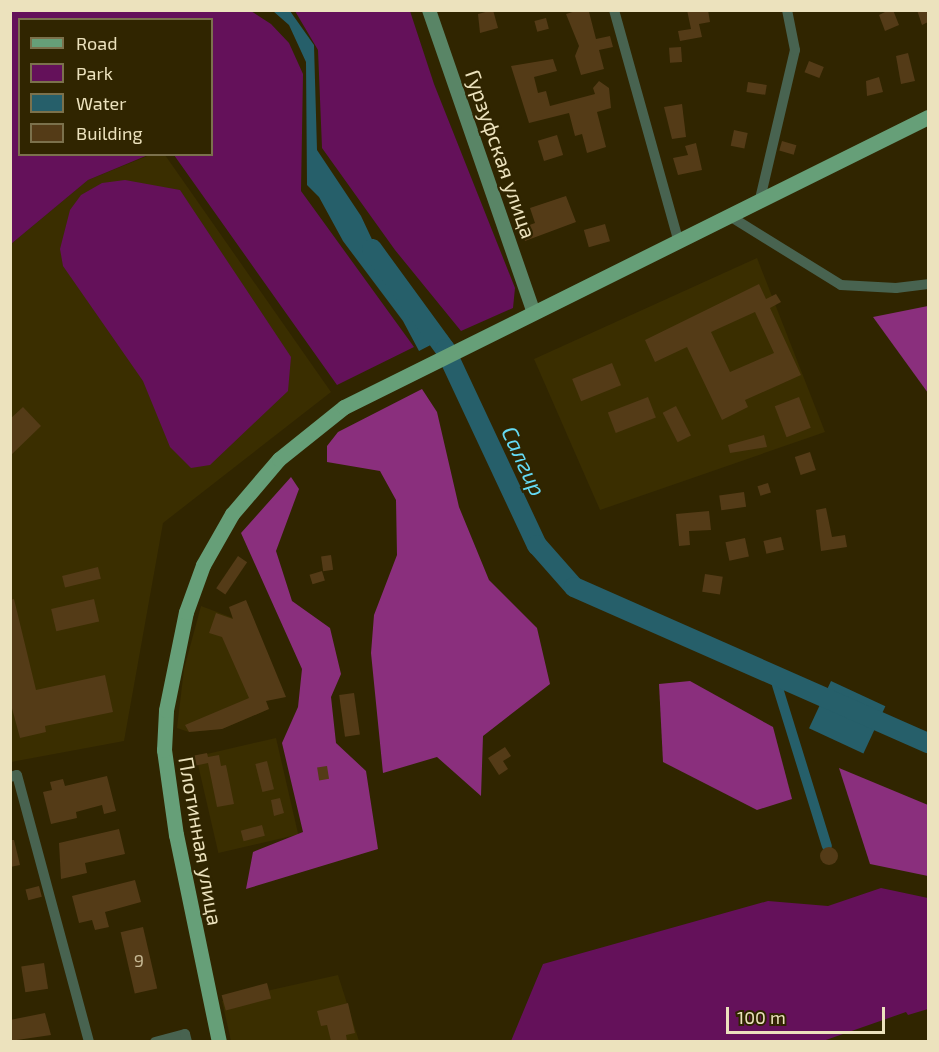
<!DOCTYPE html>
<meta charset="utf-8">
<style>
body{margin:0}
#map{position:relative;width:939px;height:1052px;overflow:hidden;background:#302500;font-family:"Exo 2",sans-serif}
div>[style]{position:absolute}
[style*='--x']{left:calc(var(--x)*1px);top:calc(var(--y)*1px);width:calc(var(--w)*1px);rotate:calc(var(--a)*1deg)}
.built>*{inset:0;background:#3a2e00;transform-origin:0 0}
.green>*{inset:0;background:#64115a}
.forest>*{inset:0;background:#8a2f7d}
.water>*{inset:0;background:#265f6a;transform-origin:0 0}
.canal>*{height:10px;margin:-5px;padding:0 5px;transform-origin:5px;border-radius:5px;background:#265f6a}
.river>*{height:20px;margin:-10px;padding:0 10px;transform-origin:10px;border-radius:10px;background:#265f6a}
.building>*{inset:0;background:#543b17;transform-origin:0 0}
.round{border-radius:50%}
.minor>*{height:10px;margin:-5px;padding:0 5px;transform-origin:5px;border-radius:5px;background:#486350}
.secondary>*{height:14px;margin:-7px;padding:0 7px;transform-origin:7px;border-radius:7px;background:#598566}
.primary>*{height:15px;margin:-7.5px;padding:0 7.5px;transform-origin:7.5px;border-radius:7.5px;background:#669f78}
span{translate:-50% -50%;white-space:nowrap;text-align:center;line-height:1.15;-webkit-text-stroke:4.5px #302500;paint-order:stroke}
.number-label{font-size:18px;color:#c6b894}
.number-label span{-webkit-text-stroke-width:0}
.street-label{font-size:21px;color:#ece2bd}
.water-label{font-size:22px;color:#65daf3;font-style:italic}
.frame{position:absolute;inset:0;border:12px solid #ece2bd;pointer-events:none}
.legend{position:absolute;left:18px;top:18px;width:195px;height:138px;box-sizing:border-box;background:#302500;border:2px solid #7b714c;margin:0;padding:8px 10px;list-style:none;font-size:18px;color:#ece2bd}
.legend li{display:flex;align-items:center;gap:12px;height:30px}
.legend b{width:30px;border:2px solid #7b714c}
.scale{position:absolute;left:726px;top:1007px;width:159px;height:27px;box-sizing:border-box;border:3px solid #ece2bd;border-top:0;padding-left:8px;font-size:18px;line-height:21px;white-space:nowrap;color:#ece2bd;-webkit-text-stroke:4px #302500;paint-order:stroke}
</style>
<div id="map">
<div class="built">
<div style="clip-path:polygon(150px 155px,165px 155px,331px 392px,163px 523px,124px 741px,11px 762px,11px 244px,88px 180px)"></div>
<div style="clip-path:polygon(757px 258px,825px 432px,600px 510px,534px 359px)"></div>
<div style="clip-path:polygon(201px 606px,233px 618px,269px 709px,222px 729px,189px 732px,177px 728px,184px 669px)"></div>
<div style="left:276px;top:738px;width:99px;height:82px;rotate:77deg"></div>
<div style="clip-path:polygon(338px 975px,359px 1041px,231px 1041px,222px 1001px)"></div>
</div>
<div class="green">
<div style="clip-path:polygon(11px 10px,251px 11px,271px 24px,289px 43px,303px 74px,301px 191px,414px 347px,337px 385px,174px 155px,212px 154px,212px 20px,20px 20px,20px 154px,148px 155px,88px 180px,11px 244px)"></div>
<div style="clip-path:polygon(295px 11px,410px 11px,434px 84px,515px 288px,513px 308px,461px 331px,395px 250px,322px 148px,318px 50px)"></div>
<div style="clip-path:polygon(125px 180px,180px 190px,291px 357px,288px 391px,210px 465px,191px 468px,170px 447px,143px 381px,63px 266px,60px 249px,70px 210px,81px 195px,102px 183px)"></div>
<div style="clip-path:polygon(881px 888px,928px 898px,928px 1009px,908px 1015px,906px 1012px,823px 1041px,511px 1041px,543px 964px,768px 901px,828px 906px)"></div>
</div>
<div class="forest">
<div style="clip-path:polygon(928px 306px,928px 393px,873px 317px)"></div>
<div style="clip-path:polygon(422px 389px,437px 412px,459px 507px,489px 580px,537px 628px,550px 684px,483px 736px,481px 796px,437px 757px,383px 773px,371px 653px,374px 615px,397px 555px,396px 500px,380px 471px,327px 462px,327px 446px,338px 432px)"></div>
<div style="clip-path:polygon(291px 477px,299px 489px,276px 551px,292px 601px,330px 628px,341px 674px,331px 697px,336px 743px,366px 771px,378px 849px,246px 889px,253px 852px,303px 832px,282px 743px,298px 707px,302px 669px,241px 533px)"></div>
<div style="clip-path:polygon(690px 681px,773px 727px,792px 799px,757px 810px,663px 762px,659px 684px)"></div>
<div style="clip-path:polygon(839px 768px,928px 805px,928px 876px,870px 864px)"></div>
</div>
<div class="water">
<div style="clip-path:polygon(273px 11px,290px 11px,314px 45px,317px 150px,361px 216px,401px 301px,429px 329px,448px 336px,419px 351px,403px 321px,343px 241px,319px 197px,307px 185px,306px 62px,289px 25px)"></div>
<div style="left:831px;top:681px;width:60px;height:52px;rotate:25deg"></div>
</div>
<div class="canal">
<div style="--x:773;--y:672;--w:182;--a:72.8"></div>
</div>
<div class="river">
<div style="--x:372;--y:249;--w:124;--a:53.9"></div>
<div style="--x:445;--y:349;--w:217;--a:64.9"></div>
<div style="--x:537;--y:545;--w:56;--a:48.6"></div>
<div style="--x:574;--y:587;--w:387;--a:23.8"></div>
</div>
<div class="building">
<div style="clip-path:polygon(493px 10px,498px 28px,480px 33px,478px 14px)"></div>
<div style="clip-path:polygon(579px 10px,589px 12px,596px 39px,610px 36px,613px 47px,599px 50px,604px 69px,581px 75px,575px 56px,579px 46px,566px 14px)"></div>
<div style="clip-path:polygon(687px 10px,708px 10px,710px 22px,699px 24px,702px 37px,680px 41px,678px 31px,691px 29px)"></div>
<div style="clip-path:polygon(889px 10px,893px 10px,899px 25px,885px 31px,879px 15px)"></div>
<div style="clip-path:polygon(917px 10px,928px 10px,928px 22px,922px 25px)"></div>
<div style="left:546px;top:18px;width:11px;height:12px;rotate:75deg"></div>
<div style="left:681px;top:47px;width:15px;height:12px;rotate:86deg"></div>
<div style="clip-path:polygon(908px 53px,915px 81px,901px 84px,896px 56px)"></div>
<div style="clip-path:polygon(553px 59px,557px 71px,534px 77px,538px 93px,546px 91px,550px 106px,595px 94px,593px 88px,599px 81px,609px 88px,611px 108px,597px 112px,606px 147px,587px 153px,582px 134px,575px 136px,569px 113px,529px 123px,511px 66px)"></div>
<div style="left:809px;top:61px;width:16px;height:12px;rotate:22deg"></div>
<div style="clip-path:polygon(879px 77px,883px 92px,867px 96px,866px 81px)"></div>
<div style="left:748px;top:82px;width:19px;height:10px;rotate:9deg"></div>
<div style="clip-path:polygon(682px 104px,686px 137px,672px 139px,664px 107px)"></div>
<div style="left:734px;top:130px;width:14px;height:16px;rotate:12deg"></div>
<div style="left:557px;top:135px;width:21px;height:20px;rotate:73deg"></div>
<div style="left:782px;top:141px;width:15px;height:10px;rotate:16deg"></div>
<div style="clip-path:polygon(696px 143px,702px 170px,678px 175px,673px 158px,688px 155px,685px 146px)"></div>
<div style="clip-path:polygon(566px 196px,576px 222px,525px 241px,521px 228px,535px 223px,530px 208px)"></div>
<div style="left:605px;top:224px;width:18px;height:22px;rotate:74deg"></div>
<div style="clip-path:polygon(evenodd,759px 284px,766px 299px,776px 294px,781px 302px,770px 308px,801px 375px,745px 400px,748px 407px,722px 420px,687px 347px,655px 362px,645px 340px,759px 284px,755px 312px,774px 353px,730px 372px,711px 332px,755px 312px)"></div>
<div style="left:612px;top:363px;width:24px;height:43px;rotate:68deg"></div>
<div style="left:648px;top:397px;width:22px;height:43px;rotate:69deg"></div>
<div style="left:799px;top:397px;width:33px;height:26px;rotate:69deg"></div>
<div style="left:676px;top:406px;width:33px;height:15px;rotate:63deg"></div>
<div style="clip-path:polygon(23px 407px,41px 426px,10px 456px,10px 419px)"></div>
<div style="clip-path:polygon(764px 435px,767px 447px,730px 453px,728px 445px)"></div>
<div style="left:810px;top:452px;width:19px;height:16px;rotate:72deg"></div>
<div style="left:768px;top:483px;width:10px;height:11px;rotate:73deg"></div>
<div style="left:744px;top:492px;width:15px;height:25px;rotate:82deg"></div>
<div style="clip-path:polygon(826px 508px,832px 537px,845px 535px,847px 547px,821px 551px,816px 510px)"></div>
<div style="clip-path:polygon(709px 511px,711px 530px,689px 531px,690px 545px,679px 546px,676px 514px)"></div>
<div style="left:781px;top:537px;width:13px;height:18px;rotate:77deg"></div>
<div style="left:745px;top:538px;width:19px;height:20px;rotate:78deg"></div>
<div style="left:331px;top:555px;width:15px;height:10px;rotate:82deg"></div>
<div style="left:238px;top:556px;width:11px;height:39px;rotate:34deg"></div>
<div style="left:98px;top:567px;width:12px;height:37px;rotate:76deg"></div>
<div style="left:322px;top:571px;width:10px;height:13px;rotate:73deg"></div>
<div style="left:705px;top:574px;width:18px;height:18px;rotate:9deg"></div>
<div style="clip-path:polygon(14px 599px,36px 690px,105px 675px,113px 712px,45px 726px,46px 732px,20px 738px,10px 701px,10px 600px)"></div>
<div style="left:94px;top:599px;width:23px;height:44px;rotate:77deg"></div>
<div style="clip-path:polygon(246px 600px,286px 697px,266px 701px,269px 709px,222px 729px,189px 732px,185px 725px,249px 698px,222px 637px,209px 633px,216px 613px,233px 619px,229px 607px)"></div>
<div style="left:354px;top:693px;width:42px;height:15px;rotate:82deg"></div>
<div style="clip-path:polygon(505px 747px,511px 756px,503px 761px,508px 769px,499px 775px,488px 758px)"></div>
<div style="clip-path:polygon(207px 753px,208px 757px,219px 755px,221px 766px,226px 765px,234px 804px,217px 807px,208px 763px,194px 766px,192px 756px)"></div>
<div style="left:267px;top:761px;width:29px;height:12px;rotate:76deg"></div>
<div style="left:327px;top:766px;width:13px;height:10px;rotate:81deg"></div>
<div style="clip-path:polygon(107px 776px,116px 811px,104px 814px,102px 805px,76px 812px,77px 818px,51px 824px,43px 792px,52px 790px,50px 782px,63px 779px,65px 786px)"></div>
<div style="clip-path:polygon(280px 798px,284px 813px,274px 816px,271px 800px)"></div>
<div style="left:262px;top:825px;width:11px;height:22px;rotate:75deg"></div>
<div style="clip-path:polygon(119px 829px,125px 854px,85px 863px,87px 873px,61px 879px,59px 843px)"></div>
<div style="clip-path:polygon(10px 840px,14px 840px,20px 865px,10px 867px)"></div>
<div class="round" style="left:820px;top:847px;width:18px;height:18px"></div>
<div style="clip-path:polygon(135px 880px,141px 902px,105px 912px,109px 927px,95px 930px,92px 920px,79px 923px,72px 896px)"></div>
<div style="left:39px;top:886px;width:11px;height:14px;rotate:75deg"></div>
<div style="left:143px;top:927px;width:63px;height:23px;rotate:77deg"></div>
<div style="left:44px;top:963px;width:26px;height:23px;rotate:81deg"></div>
<div style="left:267px;top:983px;width:16px;height:47px;rotate:75deg"></div>
<div style="clip-path:polygon(348px 1003px,355px 1033px,346px 1035px,347px 1041px,331px 1041px,327px 1025px,321px 1026px,317px 1011px)"></div>
<div style="clip-path:polygon(45px 1013px,51px 1035px,10px 1041px,10px 1020px)"></div>
</div>
<div class="minor">
<div style="--x:614;--y:10;--w:238;--a:74.4"></div>
<div style="--x:760;--y:199;--w:153;--a:-76.8"></div>
<div style="--x:795;--y:50;--w:41;--a:-101.3"></div>
<div style="--x:728;--y:215;--w:133;--a:31.8"></div>
<div style="--x:841;--y:285;--w:55;--a:3.1"></div>
<div style="--x:896;--y:288;--w:32;--a:-7"></div>
<div style="--x:10;--y:777;--w:7;--a:-16"></div>
<div style="--x:17;--y:775;--w:277;--a:74.9"></div>
<div style="--x:155;--y:1042;--w:31;--a:-15"></div>
<div style="--x:185;--y:1034;--w:8;--a:76"></div>
</div>
<div class="secondary">
<div style="--x:429;--y:10;--w:318;--a:70.9"></div>
</div>
<div class="primary">
<div style="--x:219;--y:1042;--w:211;--a:-101.7"></div>
<div style="--x:176;--y:835;--w:86;--a:-98"></div>
<div style="--x:164;--y:750;--w:40;--a:-87.1"></div>
<div style="--x:166;--y:710;--w:100;--a:-78.5"></div>
<div style="--x:186;--y:612;--w:50;--a:-70.1"></div>
<div style="--x:203;--y:565;--w:59;--a:-60.4"></div>
<div style="--x:232;--y:514;--w:72;--a:-49.5"></div>
<div style="--x:279;--y:459;--w:83;--a:-38.7"></div>
<div style="--x:344;--y:407;--w:652;--a:-26.41"></div>
</div>
<div class="number-label">
<span style="left:139px;top:960px">9</span>
</div>
<div class="street-label">
<span style="left:501px;top:154px;rotate:71deg">Гурзуфская улица</span>
<span style="left:201px;top:841px;rotate:80deg">Плотинная улица</span>
</div>
<div class="water-label">
<span style="left:524px;top:461px;rotate:65deg">Салгир</span>
</div>
<div class="frame"></div>
<ul class="legend">
<li><b style="height:8px;background:#669f78"></b>Road</li>
<li><b style="height:16px;background:#64115a"></b>Park</li>
<li><b style="height:16px;background:#265f6a"></b>Water</li>
<li><b style="height:16px;background:#543b17"></b>Building</li>
</ul>
<div class="scale">100 m</div>
</div>
